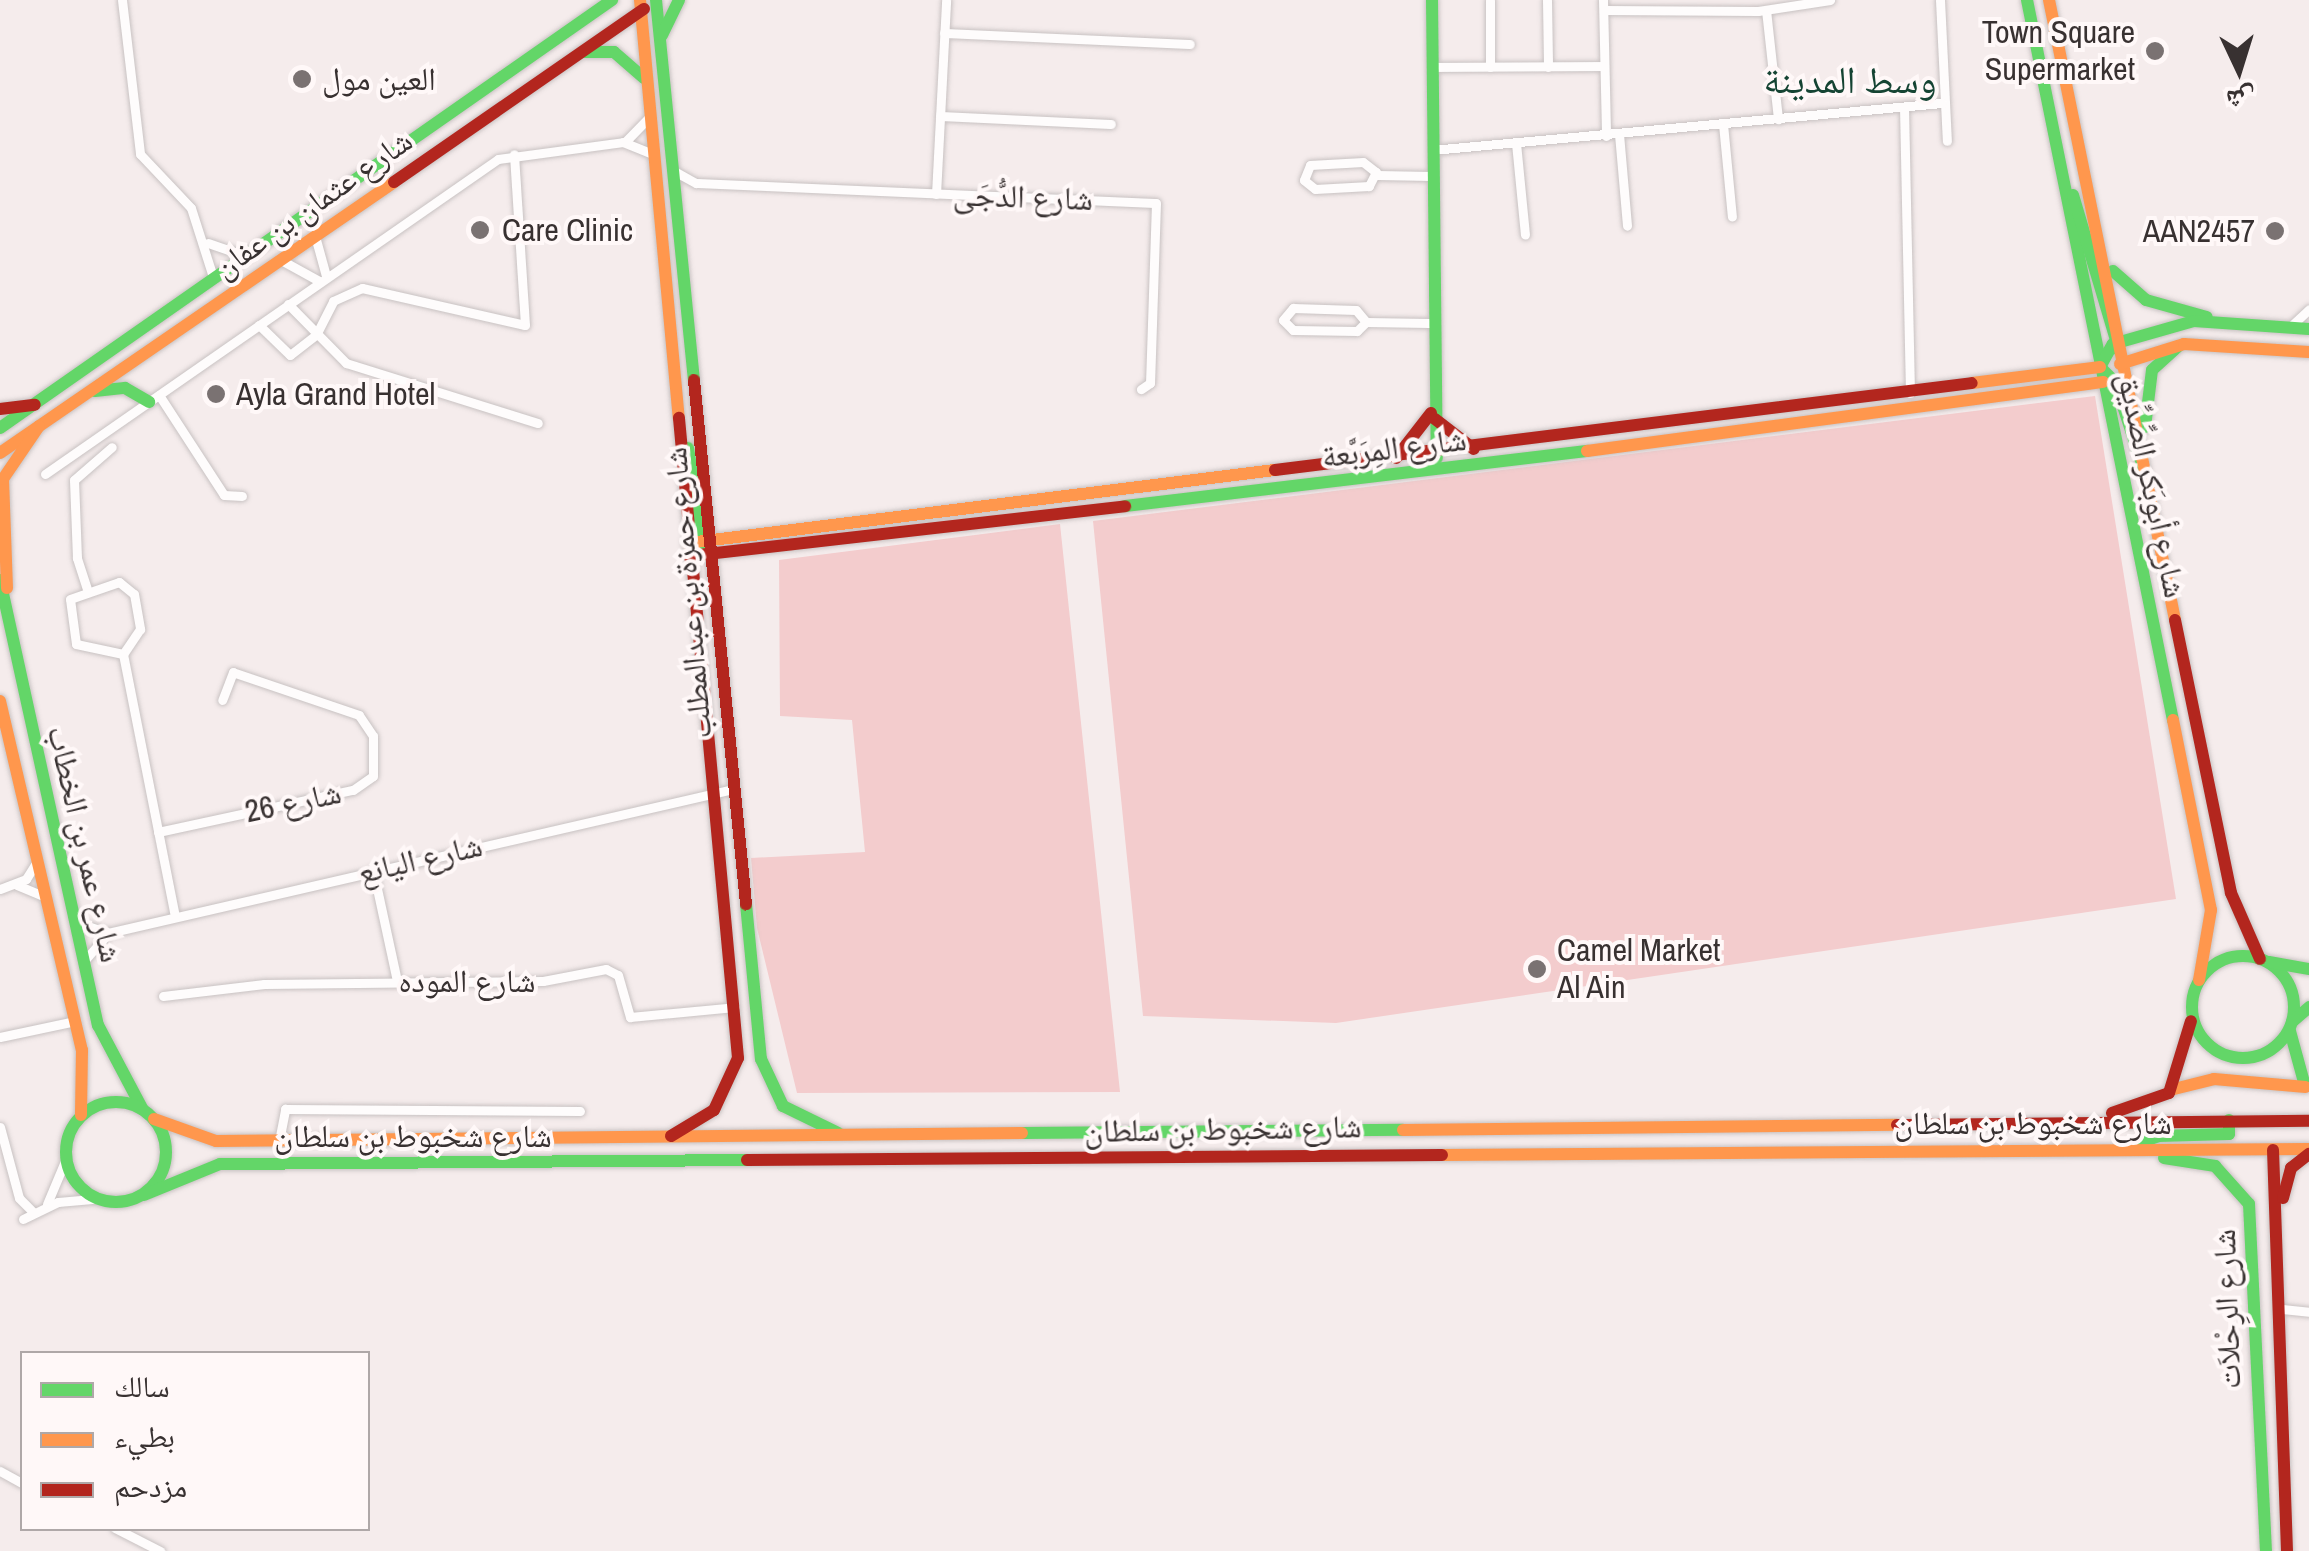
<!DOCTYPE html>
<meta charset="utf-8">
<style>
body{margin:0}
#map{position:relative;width:2309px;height:1551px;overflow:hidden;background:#f5ecec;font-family:"Archivo Narrow","Noto Naskh Arabic",sans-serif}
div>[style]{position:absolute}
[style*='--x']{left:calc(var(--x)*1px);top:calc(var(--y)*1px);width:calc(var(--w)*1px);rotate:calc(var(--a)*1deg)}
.green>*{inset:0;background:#f3cccd}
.roads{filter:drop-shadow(0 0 2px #c8c2c2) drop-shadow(0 0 2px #c8c2c2)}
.street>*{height:9px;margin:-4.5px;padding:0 4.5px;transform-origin:4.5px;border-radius:4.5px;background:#fefcfc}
.fast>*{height:12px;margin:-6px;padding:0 6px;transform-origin:6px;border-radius:6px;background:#63d668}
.fast>.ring{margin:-6px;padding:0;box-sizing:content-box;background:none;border:12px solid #63d668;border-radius:50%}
.slow>*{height:12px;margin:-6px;padding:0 6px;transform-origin:6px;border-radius:6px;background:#ff974d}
.jam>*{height:12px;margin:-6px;padding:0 6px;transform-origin:6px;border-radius:6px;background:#b3261e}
.dots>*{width:28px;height:28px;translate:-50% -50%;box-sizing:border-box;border:5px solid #fff8f8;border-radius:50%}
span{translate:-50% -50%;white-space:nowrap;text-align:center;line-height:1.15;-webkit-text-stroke:8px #fff8f8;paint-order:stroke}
.poi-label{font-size:32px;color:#383131}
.right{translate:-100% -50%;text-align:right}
.left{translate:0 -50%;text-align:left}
.street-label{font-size:32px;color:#383131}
.quarter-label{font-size:38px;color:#154433}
.legend{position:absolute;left:20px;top:1351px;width:350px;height:180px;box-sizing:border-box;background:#fff8f8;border:2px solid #afa8a8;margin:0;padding:12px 18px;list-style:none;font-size:30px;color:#383131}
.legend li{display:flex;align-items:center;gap:20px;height:50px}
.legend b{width:50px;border:2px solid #afa8a8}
.north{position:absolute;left:2189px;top:20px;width:100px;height:100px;-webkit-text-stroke:8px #fff8f8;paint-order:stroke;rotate:176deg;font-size:28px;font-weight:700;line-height:40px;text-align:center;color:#383131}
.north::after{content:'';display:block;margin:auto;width:35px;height:45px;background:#383131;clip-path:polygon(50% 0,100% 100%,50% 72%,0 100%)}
</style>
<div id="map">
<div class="green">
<div style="clip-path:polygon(2095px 396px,2176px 899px,1336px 1023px,1143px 1016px,1093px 521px)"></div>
<div style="clip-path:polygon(1060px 524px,1120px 1092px,797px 1093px,757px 928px,751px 858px,865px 852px,852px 720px,780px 716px,779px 560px)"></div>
</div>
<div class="roads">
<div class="street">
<div style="--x:122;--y:0;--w:155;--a:83.3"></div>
<div style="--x:140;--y:154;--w:74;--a:46.6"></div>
<div style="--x:191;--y:208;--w:72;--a:72.3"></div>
<div style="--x:1490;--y:0;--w:67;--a:90"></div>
<div style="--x:1547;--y:0;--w:67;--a:89.1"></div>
<div style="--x:1603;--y:0;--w:136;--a:88.7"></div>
<div style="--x:1940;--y:0;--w:141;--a:87.2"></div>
<div style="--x:1604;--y:10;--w:154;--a:0.4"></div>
<div style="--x:1758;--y:11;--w:73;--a:-8.7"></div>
<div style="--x:1766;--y:10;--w:110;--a:83.7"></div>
<div style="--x:944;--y:33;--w:246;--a:2.6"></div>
<div style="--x:1431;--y:67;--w:173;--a:-0.3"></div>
<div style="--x:1904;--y:107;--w:286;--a:88.8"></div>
<div style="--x:940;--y:116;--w:171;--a:2.7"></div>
<div style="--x:1723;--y:124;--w:93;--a:84.5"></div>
<div style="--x:1619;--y:134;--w:92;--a:85"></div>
<div style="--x:626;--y:141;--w:33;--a:-46"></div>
<div style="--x:1516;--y:143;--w:92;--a:84.4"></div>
<div style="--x:1432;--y:150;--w:512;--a:-5.27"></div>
<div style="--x:1363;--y:162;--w:16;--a:38"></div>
<div style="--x:1376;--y:172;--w:16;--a:117"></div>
<div style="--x:1369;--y:186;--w:54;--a:176.8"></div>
<div style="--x:1315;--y:189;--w:14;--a:-141"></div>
<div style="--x:1304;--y:180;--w:16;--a:-68"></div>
<div style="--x:1310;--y:165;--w:53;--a:-3.2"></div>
<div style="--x:674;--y:171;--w:25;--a:29"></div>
<div style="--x:696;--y:183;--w:460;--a:2.5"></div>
<div style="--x:1156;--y:203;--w:180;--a:91.9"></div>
<div style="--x:1150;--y:383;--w:11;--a:146"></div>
<div style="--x:1377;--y:175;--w:54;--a:1.1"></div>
<div style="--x:936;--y:194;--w:194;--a:-87"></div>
<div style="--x:315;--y:236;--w:41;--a:74.6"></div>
<div style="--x:208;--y:243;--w:36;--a:19"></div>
<div style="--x:281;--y:260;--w:43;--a:28.9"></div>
<div style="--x:288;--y:304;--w:83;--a:45.5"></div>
<div style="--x:346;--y:363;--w:201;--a:17.4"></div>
<div style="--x:1293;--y:308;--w:63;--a:1.8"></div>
<div style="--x:1356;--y:310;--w:16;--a:50"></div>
<div style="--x:1366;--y:322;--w:13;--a:135"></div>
<div style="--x:1357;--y:331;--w:64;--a:-179.1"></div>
<div style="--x:1293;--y:330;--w:14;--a:-135"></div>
<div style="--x:1283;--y:320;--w:16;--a:-50"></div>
<div style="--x:1366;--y:322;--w:63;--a:0.9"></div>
<div style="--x:259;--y:325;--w:43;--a:44.1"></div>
<div style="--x:290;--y:355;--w:33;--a:-38"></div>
<div style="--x:316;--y:335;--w:38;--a:-63"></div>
<div style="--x:333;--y:301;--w:32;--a:-24"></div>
<div style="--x:362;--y:288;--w:167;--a:12.8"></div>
<div style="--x:525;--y:325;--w:171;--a:-93.7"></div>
<div style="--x:2290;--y:327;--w:26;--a:-43"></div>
<div style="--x:159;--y:395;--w:119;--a:57"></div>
<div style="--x:224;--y:495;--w:18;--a:3"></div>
<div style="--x:45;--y:474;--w:552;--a:-34.81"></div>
<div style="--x:498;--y:159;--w:126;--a:-7.7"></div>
<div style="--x:623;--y:142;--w:32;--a:22"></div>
<div style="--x:87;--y:589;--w:33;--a:-108"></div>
<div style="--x:77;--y:558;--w:78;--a:-92.2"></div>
<div style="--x:74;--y:480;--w:50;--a:-41"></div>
<div style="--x:123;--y:654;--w:48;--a:-168"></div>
<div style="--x:76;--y:644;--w:45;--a:-97.6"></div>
<div style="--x:70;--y:599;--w:52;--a:-19.1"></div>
<div style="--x:119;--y:582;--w:19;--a:39"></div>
<div style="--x:134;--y:594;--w:36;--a:80"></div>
<div style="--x:140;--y:629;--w:30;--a:124"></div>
<div style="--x:123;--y:654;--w:267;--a:78.8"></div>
<div style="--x:158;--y:832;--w:199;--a:-12.2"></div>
<div style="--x:353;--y:790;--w:24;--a:-35"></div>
<div style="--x:373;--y:776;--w:40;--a:-90"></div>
<div style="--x:373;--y:736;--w:25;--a:-124"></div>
<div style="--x:359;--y:715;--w:133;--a:-161.2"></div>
<div style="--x:233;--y:672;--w:30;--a:111"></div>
<div style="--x:373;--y:870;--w:114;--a:77.8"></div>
<div style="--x:17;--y:885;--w:30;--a:23"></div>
<div style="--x:0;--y:889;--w:28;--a:-21"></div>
<div style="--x:26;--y:879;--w:19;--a:-58"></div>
<div style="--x:75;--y:922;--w:35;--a:18"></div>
<div style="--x:108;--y:933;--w:641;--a:-12.97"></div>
<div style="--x:84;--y:961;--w:37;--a:-49"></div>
<div style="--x:163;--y:996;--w:102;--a:-6.8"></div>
<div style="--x:264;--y:984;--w:279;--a:-0.6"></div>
<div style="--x:543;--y:981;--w:64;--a:-10.8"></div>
<div style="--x:606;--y:969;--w:13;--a:27"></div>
<div style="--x:618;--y:975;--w:44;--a:74.1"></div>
<div style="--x:630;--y:1017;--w:105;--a:-5.4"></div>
<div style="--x:0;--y:1037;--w:77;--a:-12"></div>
<div style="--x:0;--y:1127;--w:73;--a:75"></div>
<div style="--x:19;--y:1198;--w:21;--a:45"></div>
<div style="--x:279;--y:1141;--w:33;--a:-79"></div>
<div style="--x:285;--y:1109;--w:295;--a:0.4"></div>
<div style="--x:47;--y:1204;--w:47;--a:-67.3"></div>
<div style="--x:23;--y:1219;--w:39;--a:-26"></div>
<div style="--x:58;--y:1202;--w:37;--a:-5"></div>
<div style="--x:2282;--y:1309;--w:27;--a:6"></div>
<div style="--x:0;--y:1471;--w:25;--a:29"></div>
<div style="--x:115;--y:1528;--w:51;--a:27.1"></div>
</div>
<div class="fast">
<div style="--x:656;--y:0;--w:382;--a:84.3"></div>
<div style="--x:1432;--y:0;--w:458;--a:89.4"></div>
<div style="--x:2027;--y:0;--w:735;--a:78.54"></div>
<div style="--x:662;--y:35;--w:39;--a:-64"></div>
<div style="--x:585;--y:52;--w:29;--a:0"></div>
<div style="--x:614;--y:52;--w:40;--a:41"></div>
<div style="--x:2073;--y:195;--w:162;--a:73.5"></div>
<div style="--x:2113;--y:271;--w:44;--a:41.3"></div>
<div style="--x:2146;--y:300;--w:63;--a:15.6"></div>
<div style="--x:95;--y:391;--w:30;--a:-6"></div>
<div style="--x:125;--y:388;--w:28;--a:30"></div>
<div style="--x:2145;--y:427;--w:57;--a:-83"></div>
<div style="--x:2152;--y:370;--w:36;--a:-42"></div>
<div style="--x:0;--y:428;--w:747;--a:-34.97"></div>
<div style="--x:688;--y:448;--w:99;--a:80.7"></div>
<div style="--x:2143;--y:467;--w:89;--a:-108.2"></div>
<div style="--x:2115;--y:382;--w:21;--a:-135"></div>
<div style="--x:2100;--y:367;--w:26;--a:-61"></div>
<div style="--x:2113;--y:344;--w:84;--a:-15.9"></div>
<div style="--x:2194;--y:321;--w:115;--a:4"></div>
<div style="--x:1125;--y:506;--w:465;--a:-6.8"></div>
<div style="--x:0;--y:580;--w:456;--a:77.6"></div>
<div style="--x:98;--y:1025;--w:96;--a:62.1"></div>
<div style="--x:746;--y:904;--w:156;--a:84.5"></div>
<div style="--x:761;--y:1059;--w:52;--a:64.9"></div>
<div style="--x:783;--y:1106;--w:61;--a:26.1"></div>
<div class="ring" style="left:2192px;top:956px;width:90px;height:90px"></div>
<div style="--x:2269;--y:962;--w:41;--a:9.9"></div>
<div style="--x:2292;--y:1022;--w:23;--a:-41"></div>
<div style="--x:2290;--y:1031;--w:57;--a:74.7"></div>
<div class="ring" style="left:66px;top:1102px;width:88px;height:88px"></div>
<div style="--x:1022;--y:1133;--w:381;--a:-0.5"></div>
<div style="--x:2124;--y:1148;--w:36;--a:-19"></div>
<div style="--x:2158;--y:1136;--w:71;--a:-1.6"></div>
<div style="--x:2229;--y:1134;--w:14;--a:-90"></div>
<div style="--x:2164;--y:1158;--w:52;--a:8.9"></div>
<div style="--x:2215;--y:1166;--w:51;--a:48.2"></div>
<div style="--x:2249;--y:1204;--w:347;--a:87.2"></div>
<div style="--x:144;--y:1195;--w:82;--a:-22.2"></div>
<div style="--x:220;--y:1164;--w:527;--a:-0.43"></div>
</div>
<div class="slow">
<div style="--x:640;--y:0;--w:420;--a:84.7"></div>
<div style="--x:2049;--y:0;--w:633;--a:78.51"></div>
<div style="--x:2120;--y:364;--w:67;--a:-17.4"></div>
<div style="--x:2184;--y:344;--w:125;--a:3.7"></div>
<div style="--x:1972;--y:383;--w:129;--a:-7.1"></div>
<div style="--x:1587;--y:451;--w:521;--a:-7.62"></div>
<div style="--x:0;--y:453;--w:478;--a:-34.5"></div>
<div style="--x:688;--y:543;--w:592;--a:-7.09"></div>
<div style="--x:7;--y:588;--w:109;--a:-92.1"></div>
<div style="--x:3;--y:479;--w:64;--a:-55.8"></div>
<div style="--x:0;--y:701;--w:359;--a:76.8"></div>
<div style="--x:82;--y:1050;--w:65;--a:90.9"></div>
<div style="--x:2173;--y:720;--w:194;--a:78.7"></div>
<div style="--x:2211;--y:910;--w:71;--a:99.7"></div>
<div style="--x:2174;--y:1089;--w:41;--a:-14"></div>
<div style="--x:2214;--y:1079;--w:92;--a:5"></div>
<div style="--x:154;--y:1119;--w:66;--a:19.5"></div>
<div style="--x:216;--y:1141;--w:806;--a:-0.57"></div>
<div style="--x:1403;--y:1130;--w:494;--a:-0.6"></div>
<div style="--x:1442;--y:1155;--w:867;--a:-0.4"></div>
</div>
<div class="jam">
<div style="--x:394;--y:182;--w:304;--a:-34.7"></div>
<div style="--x:694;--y:380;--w:527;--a:84.33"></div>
<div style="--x:0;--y:409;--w:35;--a:-7"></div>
<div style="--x:1435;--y:419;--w:49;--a:37.6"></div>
<div style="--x:1396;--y:458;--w:57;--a:-52.1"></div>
<div style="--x:1275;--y:470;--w:702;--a:-7.11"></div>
<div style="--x:689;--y:556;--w:439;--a:-6.5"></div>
<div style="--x:2175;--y:620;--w:279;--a:78.4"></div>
<div style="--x:2231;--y:893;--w:72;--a:66.3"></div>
<div style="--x:2112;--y:1113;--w:60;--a:-19.3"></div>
<div style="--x:2169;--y:1093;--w:75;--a:-73"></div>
<div style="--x:1897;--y:1125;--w:412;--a:-0.6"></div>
<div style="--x:671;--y:1136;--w:50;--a:-31.2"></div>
<div style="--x:714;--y:1110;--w:57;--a:-65.2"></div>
<div style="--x:738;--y:1058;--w:643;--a:-95.27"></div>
<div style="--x:2273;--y:1150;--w:401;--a:88"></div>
<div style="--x:747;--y:1160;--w:695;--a:-0.41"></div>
<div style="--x:2283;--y:1198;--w:31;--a:-75"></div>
<div style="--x:2291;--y:1168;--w:23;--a:-38"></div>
</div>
</div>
<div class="dots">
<div style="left:2155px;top:51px;background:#7a7272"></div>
<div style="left:302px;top:79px;background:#7a7272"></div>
<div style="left:480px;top:230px;background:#7a7272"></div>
<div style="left:2275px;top:231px;background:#7a7272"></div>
<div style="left:216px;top:394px;background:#7a7272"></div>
<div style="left:1537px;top:969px;background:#7a7272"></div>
</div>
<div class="poi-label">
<span class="right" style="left:2135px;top:51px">Town Square<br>Supermarket</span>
<span class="left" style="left:322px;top:79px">العين مول</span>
<span class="left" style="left:502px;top:230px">Care Clinic</span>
<span class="right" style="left:2255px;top:231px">AAN2457</span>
<span class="left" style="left:236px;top:394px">Ayla Grand Hotel</span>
<span class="left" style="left:1557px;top:969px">Camel Market<br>Al Ain</span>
</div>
<div class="street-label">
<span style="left:1023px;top:197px;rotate:2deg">شارع الدُّجَى</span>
<span style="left:313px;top:204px;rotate:-35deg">شارع عثمان بن عفان</span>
<span style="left:1394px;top:448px;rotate:-7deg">شارع المِرَبَّعة</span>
<span style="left:2152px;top:485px;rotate:78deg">شارع أبوبَكر الصِّدِّيق</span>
<span style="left:688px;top:593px;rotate:-95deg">شارع حمزة بن عبدالمطلب</span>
<span style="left:293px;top:802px;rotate:-12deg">شارع 26</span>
<span style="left:85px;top:844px;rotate:77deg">شارع عمر بن الخطاب</span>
<span style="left:420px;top:859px;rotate:-13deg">شارع اليانع</span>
<span style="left:467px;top:981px">شارع الموده</span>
<span style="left:2033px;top:1123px">شارع شخبوط بن سلطان</span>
<span style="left:1223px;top:1129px;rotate:-1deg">شارع شخبوط بن سلطان</span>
<span style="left:413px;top:1136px">شارع شخبوط بن سلطان</span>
<span style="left:2227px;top:1309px;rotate:-92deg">شارع الرِحْلاَت</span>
</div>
<div class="quarter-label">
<span style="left:1850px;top:80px">وسط المدينة</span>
</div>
<ul class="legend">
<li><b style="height:12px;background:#63d668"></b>سالك</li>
<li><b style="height:12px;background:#ff974d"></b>بطيء</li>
<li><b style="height:12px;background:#b3261e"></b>مزدحم</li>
</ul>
<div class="north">ش</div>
</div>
